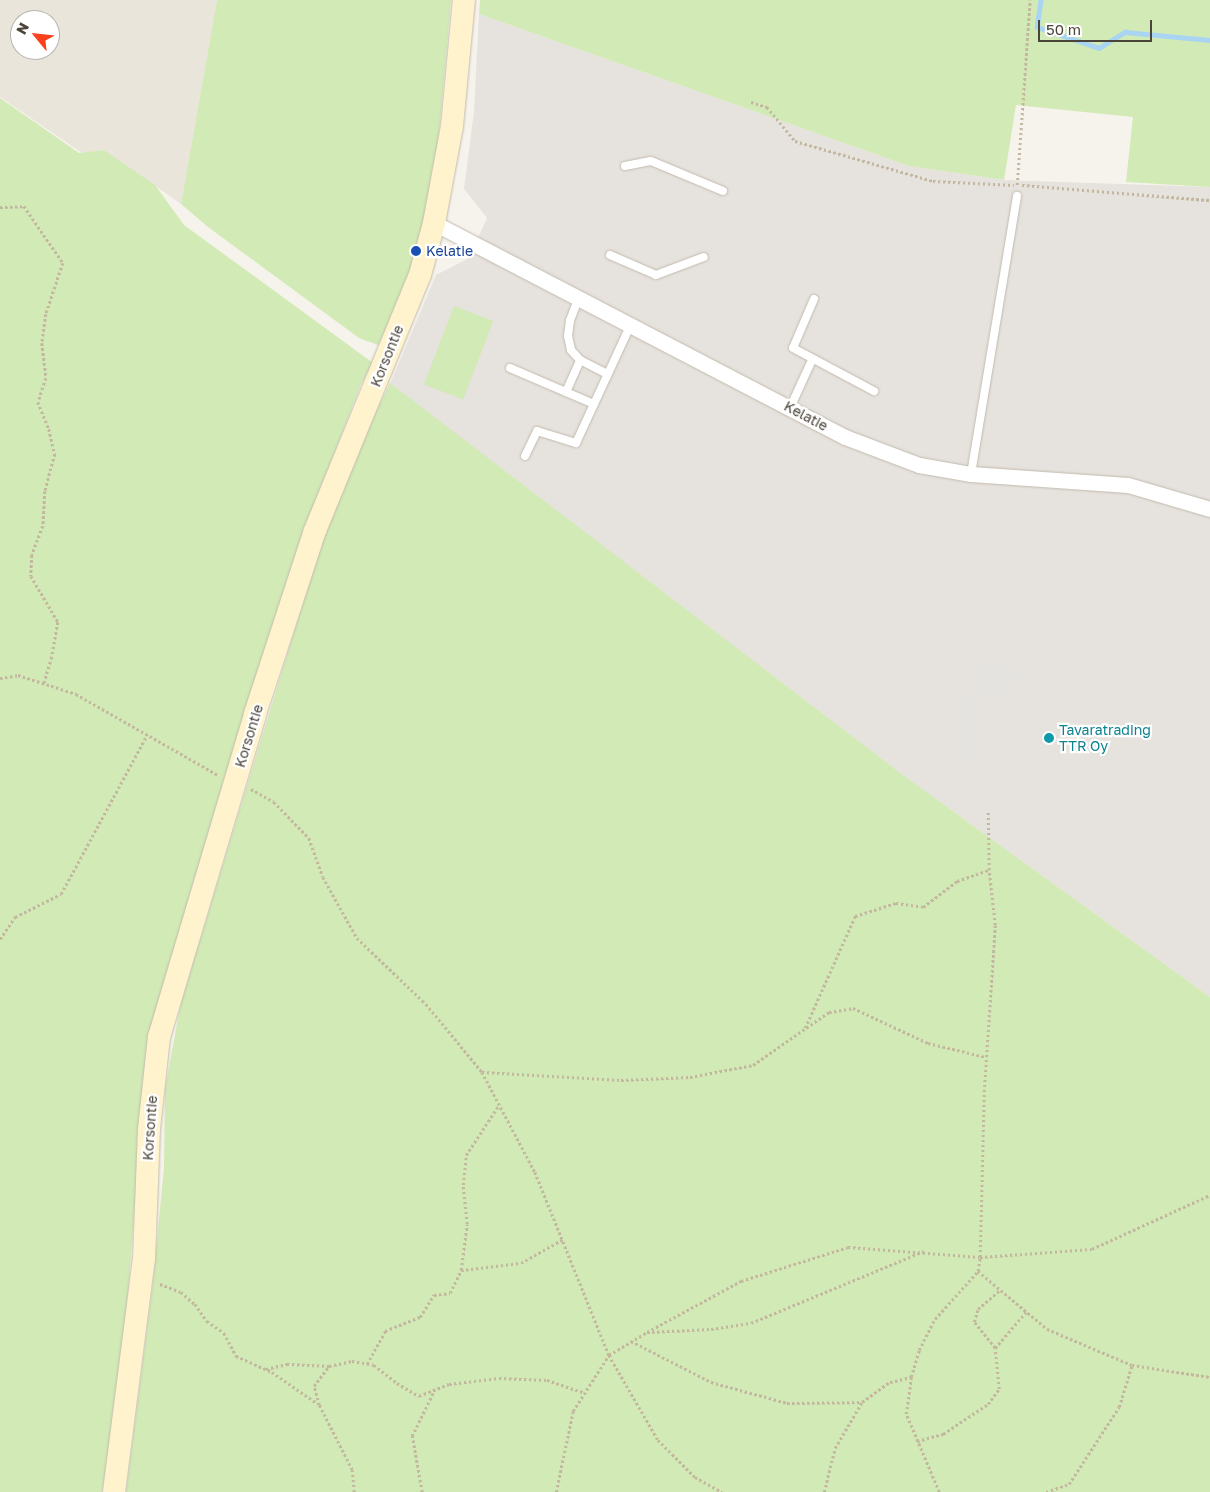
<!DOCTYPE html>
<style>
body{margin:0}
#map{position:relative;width:1210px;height:1492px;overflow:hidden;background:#f6f3ec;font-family:"Golos Text",sans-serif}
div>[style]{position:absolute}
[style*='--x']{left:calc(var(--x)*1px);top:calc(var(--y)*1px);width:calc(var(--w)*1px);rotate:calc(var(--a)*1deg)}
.residential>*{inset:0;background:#eae5da}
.industrial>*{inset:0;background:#e6e2dd}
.green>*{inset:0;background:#d2eab5;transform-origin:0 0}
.parking>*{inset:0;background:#e5e3e0}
.stream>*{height:4.5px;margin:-2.25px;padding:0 2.25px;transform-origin:2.25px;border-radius:2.25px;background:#a9d4f2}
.path>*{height:2.5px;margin-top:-1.25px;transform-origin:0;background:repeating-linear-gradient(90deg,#c4b79f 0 2.5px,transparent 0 5px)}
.roads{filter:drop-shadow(0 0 1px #c2bbae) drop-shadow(0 0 1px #c2bbae)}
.lane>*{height:8px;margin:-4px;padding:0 4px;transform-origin:4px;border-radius:4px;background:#fff}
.street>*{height:15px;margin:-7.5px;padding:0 7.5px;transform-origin:7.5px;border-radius:7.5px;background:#fff}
.secondary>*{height:22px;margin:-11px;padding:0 11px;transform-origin:11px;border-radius:11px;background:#fff3cd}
.dots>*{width:14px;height:14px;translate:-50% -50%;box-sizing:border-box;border:2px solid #fff;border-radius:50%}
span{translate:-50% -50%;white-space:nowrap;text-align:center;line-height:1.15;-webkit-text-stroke:4.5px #fff;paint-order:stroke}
.transit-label{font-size:14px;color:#164399}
.left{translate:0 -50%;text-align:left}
.street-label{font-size:14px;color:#4b4439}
.culture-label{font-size:14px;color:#0d838f}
.north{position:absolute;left:10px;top:10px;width:50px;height:50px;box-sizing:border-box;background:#fff;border:1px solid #b7b4b0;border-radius:50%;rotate:298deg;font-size:14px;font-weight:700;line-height:20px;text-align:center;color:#4b4439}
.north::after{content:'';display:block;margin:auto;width:18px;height:22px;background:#fc3f1d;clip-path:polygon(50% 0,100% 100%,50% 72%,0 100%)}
.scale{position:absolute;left:1038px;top:20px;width:114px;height:22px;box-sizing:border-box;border:2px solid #4b4439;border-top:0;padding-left:6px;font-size:15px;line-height:18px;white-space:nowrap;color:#4b4439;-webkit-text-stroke:4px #fff;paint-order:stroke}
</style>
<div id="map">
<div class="residential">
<div style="clip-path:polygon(evenodd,0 0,217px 0,181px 204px,104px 150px,82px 153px,0 97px,0 0,20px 20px,50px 20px,50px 50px,20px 50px,20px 20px)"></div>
</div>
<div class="industrial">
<div style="clip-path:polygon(479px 14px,909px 166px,1004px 180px,1210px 187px,1210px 997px,903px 775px,390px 384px,436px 275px,469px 258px,487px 218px,464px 189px,474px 111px)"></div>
</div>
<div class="green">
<div style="clip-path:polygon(217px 0,451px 0,438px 145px,426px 225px,401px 297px,378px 345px,359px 338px,208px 227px,181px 204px)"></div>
<div style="clip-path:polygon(480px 0,1210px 0,1210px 187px,1126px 182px,1133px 117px,1016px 105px,1004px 180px,909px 166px,479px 14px)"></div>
<div style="clip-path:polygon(0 98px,79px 153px,104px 150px,155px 185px,184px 225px,373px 363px,361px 384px,316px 500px,227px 783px,138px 1169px,122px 1367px,102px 1492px,0 1492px)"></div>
<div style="left:454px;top:306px;width:42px;height:84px;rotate:21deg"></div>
<div style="clip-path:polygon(390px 383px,903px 775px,1210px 997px,1210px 1492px,126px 1492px,153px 1282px,164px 1167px,165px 1089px,181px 1002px,321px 544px,355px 455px)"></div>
</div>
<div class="parking">
<div style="clip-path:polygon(973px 663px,1018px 670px,1013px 697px,984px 693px,974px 763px,955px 760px)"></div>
</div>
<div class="stream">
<div style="--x:1041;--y:0;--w:27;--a:98"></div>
<div style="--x:1037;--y:27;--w:65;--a:18.7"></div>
<div style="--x:1099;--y:48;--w:31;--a:-32"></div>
<div style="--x:1125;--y:32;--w:85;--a:5.4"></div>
</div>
<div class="path">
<div style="--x:751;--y:102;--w:17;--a:17"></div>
<div style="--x:767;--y:107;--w:44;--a:50.5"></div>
<div style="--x:795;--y:141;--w:144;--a:16.2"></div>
<div style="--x:933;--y:181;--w:81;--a:2.8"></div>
<div style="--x:1017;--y:185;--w:185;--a:-86"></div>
<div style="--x:1022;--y:185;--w:189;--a:4.6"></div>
<div style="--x:0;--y:207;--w:24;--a:-2"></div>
<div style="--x:24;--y:206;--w:69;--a:55.6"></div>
<div style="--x:63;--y:263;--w:54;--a:108.4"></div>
<div style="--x:46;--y:314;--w:29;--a:98"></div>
<div style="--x:42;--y:343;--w:35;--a:83"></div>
<div style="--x:46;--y:378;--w:25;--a:108"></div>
<div style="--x:38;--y:402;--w:29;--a:68"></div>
<div style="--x:49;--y:429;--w:26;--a:77"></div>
<div style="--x:55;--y:454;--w:38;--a:105"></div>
<div style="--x:45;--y:491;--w:35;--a:93"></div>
<div style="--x:43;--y:526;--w:31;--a:111"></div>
<div style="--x:32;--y:555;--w:21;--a:93"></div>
<div style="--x:31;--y:576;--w:53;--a:59.6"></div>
<div style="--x:58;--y:622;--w:36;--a:100"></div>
<div style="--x:52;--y:657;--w:28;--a:107"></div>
<div style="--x:0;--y:678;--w:18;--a:-9"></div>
<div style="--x:18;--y:675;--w:61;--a:18.1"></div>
<div style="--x:76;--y:694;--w:163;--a:29.7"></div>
<div style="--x:251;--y:789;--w:26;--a:29"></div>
<div style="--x:274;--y:802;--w:50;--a:45.8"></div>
<div style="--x:309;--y:838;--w:41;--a:70.3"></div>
<div style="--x:323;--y:877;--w:70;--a:60.9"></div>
<div style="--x:357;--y:938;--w:95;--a:43.7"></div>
<div style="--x:426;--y:1004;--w:88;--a:50.5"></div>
<div style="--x:482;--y:1072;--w:113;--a:62.1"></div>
<div style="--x:535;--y:1172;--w:197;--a:68"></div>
<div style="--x:609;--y:1355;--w:98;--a:60"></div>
<div style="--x:658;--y:1440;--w:52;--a:45"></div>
<div style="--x:695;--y:1477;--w:31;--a:29"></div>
<div style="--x:0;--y:939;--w:27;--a:-56"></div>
<div style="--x:15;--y:917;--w:51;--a:-26.6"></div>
<div style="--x:61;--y:894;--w:181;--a:-61.6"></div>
<div style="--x:805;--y:1028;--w:123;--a:-65.9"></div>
<div style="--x:855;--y:916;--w:43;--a:-17.6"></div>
<div style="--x:896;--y:903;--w:27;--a:8"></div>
<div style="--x:923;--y:907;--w:43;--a:-37.4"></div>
<div style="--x:957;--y:881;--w:34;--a:-19"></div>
<div style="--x:482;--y:1072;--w:139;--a:3.3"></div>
<div style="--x:621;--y:1080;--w:69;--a:-2.5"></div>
<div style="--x:690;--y:1077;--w:64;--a:-10.8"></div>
<div style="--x:753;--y:1065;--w:93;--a:-34.9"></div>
<div style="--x:829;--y:1012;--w:24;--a:-9"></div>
<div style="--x:853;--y:1008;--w:83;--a:25"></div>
<div style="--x:928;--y:1043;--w:60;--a:13.6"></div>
<div style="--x:461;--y:1270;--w:60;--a:-6.7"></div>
<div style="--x:521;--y:1263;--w:48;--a:-29.7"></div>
<div style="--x:978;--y:1271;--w:90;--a:40"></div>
<div style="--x:1047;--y:1329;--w:92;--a:23"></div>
<div style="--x:1132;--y:1365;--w:79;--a:8.7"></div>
<div style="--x:160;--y:1284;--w:22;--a:21"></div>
<div style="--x:181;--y:1292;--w:18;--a:41"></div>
<div style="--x:195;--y:1304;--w:21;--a:55"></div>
<div style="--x:207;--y:1321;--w:21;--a:35"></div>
<div style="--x:224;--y:1333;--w:26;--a:62"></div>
<div style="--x:236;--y:1356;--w:39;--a:24"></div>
<div style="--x:272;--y:1372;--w:56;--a:34.8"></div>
<div style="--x:647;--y:1332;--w:107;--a:-28.5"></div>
<div style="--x:741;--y:1281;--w:112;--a:-17.6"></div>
<div style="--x:848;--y:1247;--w:132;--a:4.3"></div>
<div style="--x:980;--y:1257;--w:112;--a:-4.1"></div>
<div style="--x:1092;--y:1249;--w:130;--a:-24.6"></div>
<div style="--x:631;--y:1341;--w:90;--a:27.1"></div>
<div style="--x:711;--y:1382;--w:79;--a:15.4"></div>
<div style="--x:787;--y:1403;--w:75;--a:-0.8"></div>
<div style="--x:995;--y:1348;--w:48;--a:-49.3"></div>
<div style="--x:367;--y:1364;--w:38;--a:-61"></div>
<div style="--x:385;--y:1331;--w:38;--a:-22"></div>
<div style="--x:420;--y:1317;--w:26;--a:-58"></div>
<div style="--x:434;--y:1295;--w:16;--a:-7"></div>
<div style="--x:450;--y:1293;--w:25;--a:-64"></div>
<div style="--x:461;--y:1270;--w:46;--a:-82.6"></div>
<div style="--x:467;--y:1224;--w:39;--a:-96"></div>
<div style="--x:463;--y:1185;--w:30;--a:-84"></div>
<div style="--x:466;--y:1155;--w:60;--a:-56.6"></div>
<div style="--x:266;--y:1369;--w:22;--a:-13"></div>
<div style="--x:287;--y:1364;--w:42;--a:2.7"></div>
<div style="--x:917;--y:1441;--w:27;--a:-15"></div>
<div style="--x:943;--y:1434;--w:54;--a:-33.7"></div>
<div style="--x:988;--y:1404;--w:19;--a:-54"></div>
<div style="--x:999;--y:1389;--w:41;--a:-95.6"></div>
<div style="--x:995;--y:1348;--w:33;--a:-129"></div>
<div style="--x:974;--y:1322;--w:14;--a:-73"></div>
<div style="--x:978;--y:1309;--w:29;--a:-41"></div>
<div style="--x:354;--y:1492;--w:22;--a:-95"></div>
<div style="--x:352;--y:1470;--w:73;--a:-116.9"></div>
<div style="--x:319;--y:1405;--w:20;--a:-105"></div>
<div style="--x:314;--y:1386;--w:25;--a:-53"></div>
<div style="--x:329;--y:1366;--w:24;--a:-12"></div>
<div style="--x:352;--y:1361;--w:22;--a:10"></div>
<div style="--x:374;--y:1365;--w:29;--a:38"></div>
<div style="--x:397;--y:1383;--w:26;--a:31"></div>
<div style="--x:419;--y:1396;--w:32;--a:-22"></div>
<div style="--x:449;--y:1384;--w:50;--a:-6.8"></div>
<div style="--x:499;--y:1378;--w:48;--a:2.4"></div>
<div style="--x:547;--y:1380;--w:39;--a:19"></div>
<div style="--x:422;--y:1492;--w:57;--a:-100.1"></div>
<div style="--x:412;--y:1436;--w:50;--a:-63.9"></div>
<div style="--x:556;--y:1492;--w:83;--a:-78.1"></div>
<div style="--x:573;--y:1411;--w:67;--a:-57.3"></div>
<div style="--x:609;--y:1355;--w:44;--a:-31.2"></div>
<div style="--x:647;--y:1332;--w:64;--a:-2.7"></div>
<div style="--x:711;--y:1329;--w:40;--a:-8.5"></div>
<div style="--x:751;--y:1323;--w:187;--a:-22.6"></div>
<div style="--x:824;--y:1492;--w:45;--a:-76"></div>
<div style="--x:835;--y:1448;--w:53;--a:-59.6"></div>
<div style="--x:862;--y:1402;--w:34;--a:-36"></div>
<div style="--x:890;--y:1382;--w:22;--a:-13"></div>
<div style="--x:939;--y:1492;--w:85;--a:-112.9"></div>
<div style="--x:906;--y:1414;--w:37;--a:-82"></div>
<div style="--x:911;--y:1377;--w:28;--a:-73"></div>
<div style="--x:919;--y:1350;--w:35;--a:-63"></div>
<div style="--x:935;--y:1319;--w:64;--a:-48.1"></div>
<div style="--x:978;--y:1271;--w:14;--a:-82"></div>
<div style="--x:980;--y:1257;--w:165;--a:-88.6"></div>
<div style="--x:984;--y:1092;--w:167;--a:-86.2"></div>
<div style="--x:995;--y:925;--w:55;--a:-96.2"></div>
<div style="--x:989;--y:870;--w:59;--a:-91"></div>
<div style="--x:1046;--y:1492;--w:24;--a:-19"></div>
<div style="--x:1069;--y:1484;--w:92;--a:-57"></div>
<div style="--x:1119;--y:1407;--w:44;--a:-72.8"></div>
</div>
<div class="roads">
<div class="lane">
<div style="--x:625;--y:166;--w:26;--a:-11"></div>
<div style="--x:651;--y:161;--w:78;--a:22.6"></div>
<div style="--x:610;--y:255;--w:50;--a:23.5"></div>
<div style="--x:656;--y:275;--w:51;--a:-20.6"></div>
<div style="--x:579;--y:297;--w:26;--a:111"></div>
<div style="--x:570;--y:321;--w:15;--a:98"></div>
<div style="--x:568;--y:336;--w:14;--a:78"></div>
<div style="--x:571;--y:350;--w:13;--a:48"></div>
<div style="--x:580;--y:360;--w:31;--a:27"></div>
<div style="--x:814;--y:299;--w:53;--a:113.2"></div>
<div style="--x:793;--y:348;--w:92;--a:28"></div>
<div style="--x:510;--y:368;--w:91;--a:23.2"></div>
<div style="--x:566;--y:392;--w:35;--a:-66"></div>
<div style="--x:790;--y:408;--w:53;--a:-65.4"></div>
<div style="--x:525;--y:456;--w:28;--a:-64"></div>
<div style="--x:537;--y:431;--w:41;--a:17.1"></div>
<div style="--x:576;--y:443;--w:131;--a:-65.2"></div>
<div style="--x:971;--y:474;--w:282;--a:-80.6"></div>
</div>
<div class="street">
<div style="--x:434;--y:223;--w:463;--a:27.5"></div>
<div style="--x:845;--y:437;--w:79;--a:20.7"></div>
<div style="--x:919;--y:465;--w:53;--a:9.8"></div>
<div style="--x:971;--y:474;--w:157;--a:4"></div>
<div style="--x:1128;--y:485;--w:85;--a:16.3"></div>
</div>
<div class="secondary">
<div style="--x:114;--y:1492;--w:235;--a:-82.7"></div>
<div style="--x:144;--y:1259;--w:130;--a:-87.8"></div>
<div style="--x:149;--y:1129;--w:93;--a:-83.8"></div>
<div style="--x:159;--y:1037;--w:337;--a:-73.4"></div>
<div style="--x:255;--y:714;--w:190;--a:-71.9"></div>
<div style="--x:314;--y:533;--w:279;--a:-67.7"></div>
<div style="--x:420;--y:275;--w:54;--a:-74.9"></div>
<div style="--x:434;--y:223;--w:99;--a:-79.5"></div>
<div style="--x:452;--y:126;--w:127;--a:-84.6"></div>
</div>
</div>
<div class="dots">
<div style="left:416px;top:251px;background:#1a4fb4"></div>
<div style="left:1049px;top:738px;background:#0f9aa8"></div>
</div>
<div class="transit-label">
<span class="left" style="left:426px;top:251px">Kelatie</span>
</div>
<div class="street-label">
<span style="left:387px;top:356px;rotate:-68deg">Korsontie</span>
<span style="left:806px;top:416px;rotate:28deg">Kelatie</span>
<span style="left:249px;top:736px;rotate:-73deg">Korsontie</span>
<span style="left:150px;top:1128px;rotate:-86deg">Korsontie</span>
</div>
<div class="culture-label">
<span class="left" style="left:1059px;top:738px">Tavaratrading<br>TTR Oy</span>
</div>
<div class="north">N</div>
<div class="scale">50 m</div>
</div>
